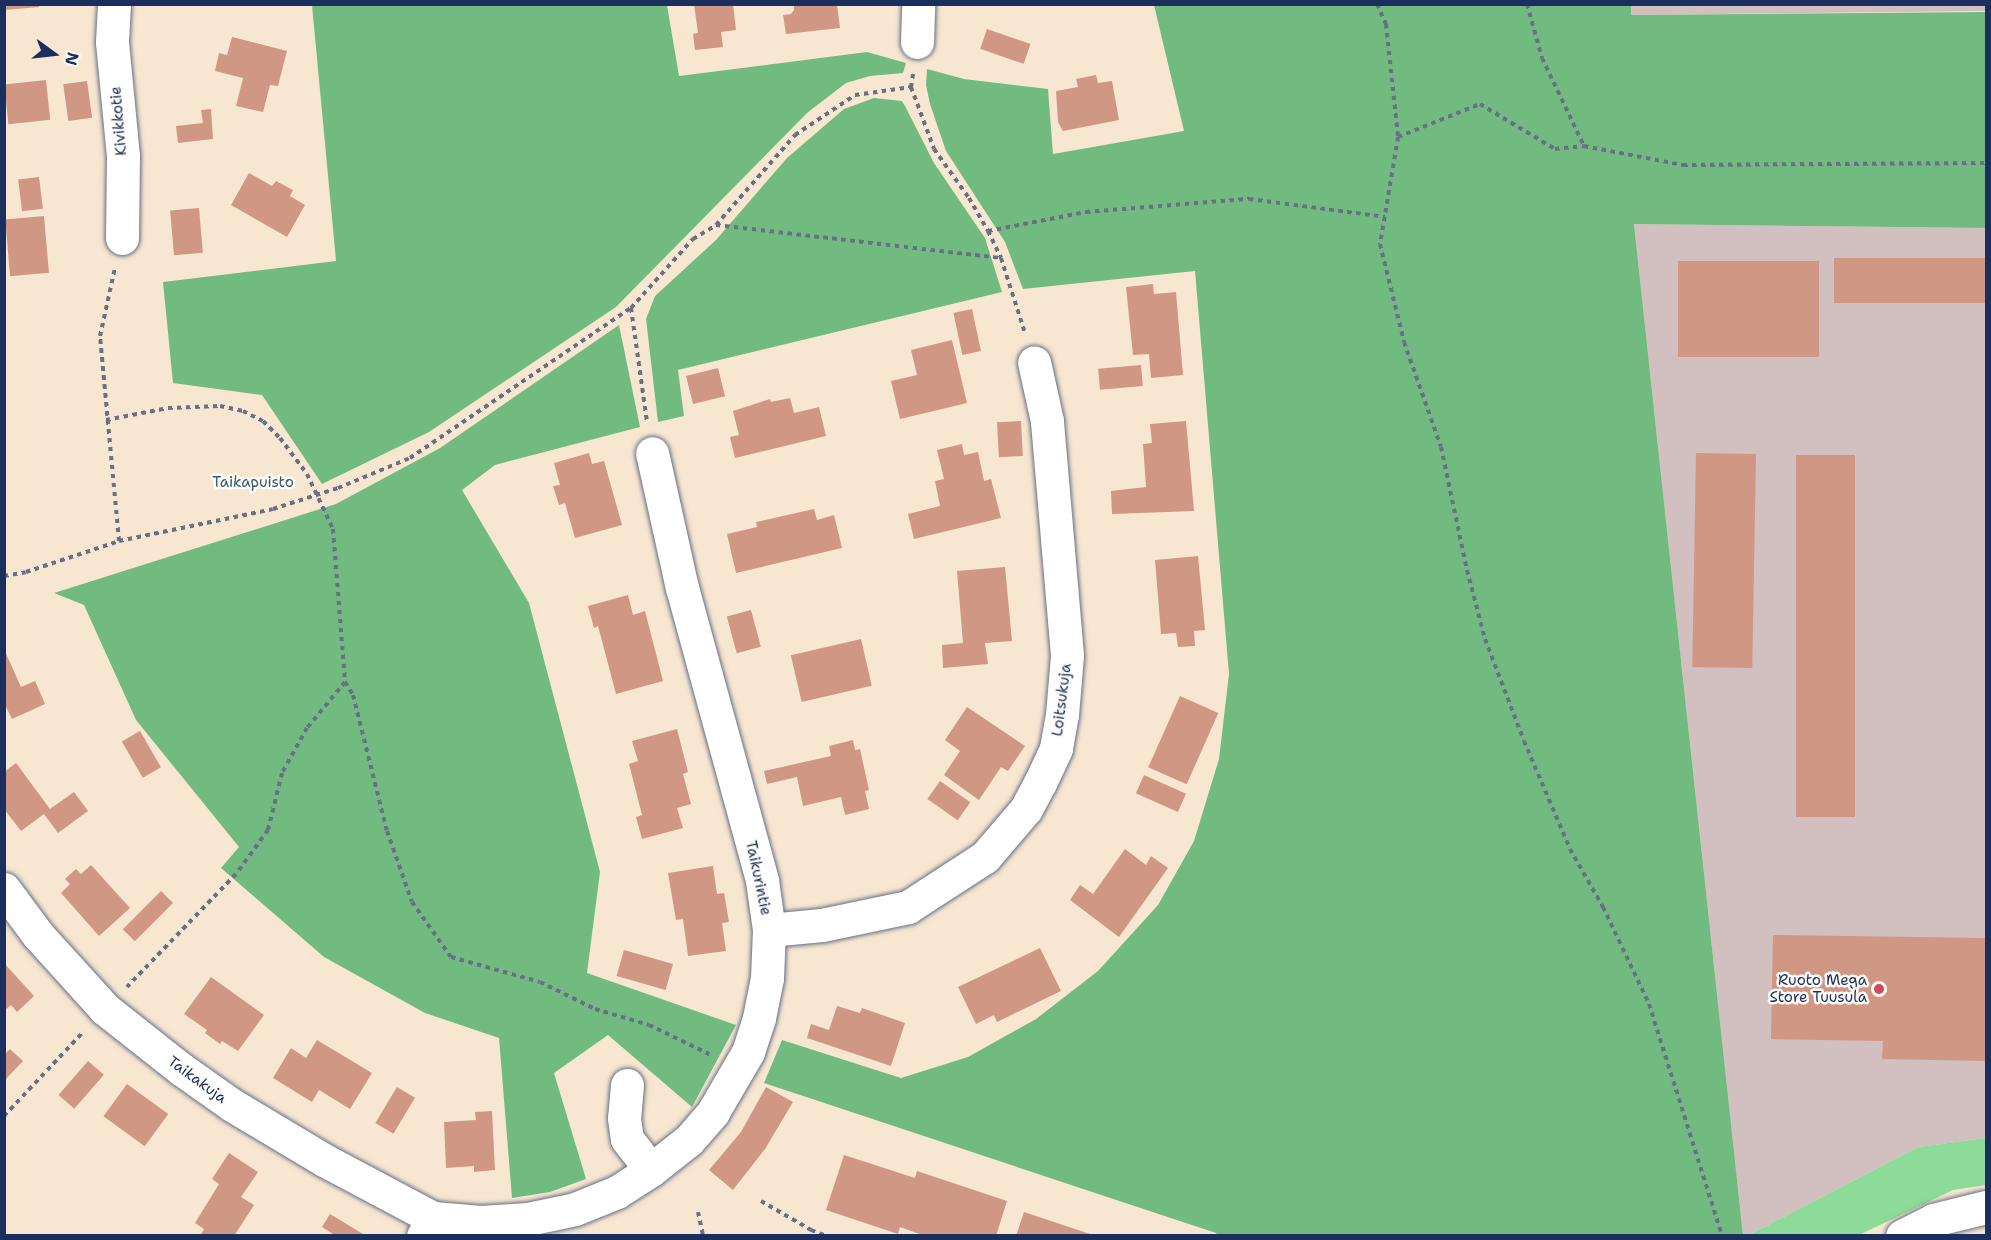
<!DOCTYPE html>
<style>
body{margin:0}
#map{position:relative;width:1991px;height:1240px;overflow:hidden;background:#f7e7d1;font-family:"Shantell Sans",sans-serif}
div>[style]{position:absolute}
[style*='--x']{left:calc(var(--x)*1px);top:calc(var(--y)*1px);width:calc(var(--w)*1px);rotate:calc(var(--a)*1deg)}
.industrial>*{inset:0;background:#d2bfbf}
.green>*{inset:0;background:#8ddb98}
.forest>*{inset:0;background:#72bb80}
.building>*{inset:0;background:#d09785;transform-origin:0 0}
.path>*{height:4px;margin-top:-2px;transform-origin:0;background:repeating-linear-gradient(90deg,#686f86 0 4.5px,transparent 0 9px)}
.roads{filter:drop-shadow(0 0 2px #686f86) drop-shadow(0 0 2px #686f86)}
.minor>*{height:33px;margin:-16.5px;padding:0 16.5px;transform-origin:16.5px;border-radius:16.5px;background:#fff}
.dots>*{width:16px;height:16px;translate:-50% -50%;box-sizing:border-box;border:3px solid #fdfcf7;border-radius:50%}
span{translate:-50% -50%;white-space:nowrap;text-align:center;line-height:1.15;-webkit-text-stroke:5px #fdfcf7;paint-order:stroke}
.street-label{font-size:15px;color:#1b2f5e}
.park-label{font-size:15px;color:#385a6c}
.poi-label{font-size:15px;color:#1b2f5e}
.right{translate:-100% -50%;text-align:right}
.frame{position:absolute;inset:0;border:6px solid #1b2f5e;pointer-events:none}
.north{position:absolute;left:24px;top:24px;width:60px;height:60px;-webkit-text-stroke:4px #fdfcf7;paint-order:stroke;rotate:105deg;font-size:16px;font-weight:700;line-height:24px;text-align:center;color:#1b2f5e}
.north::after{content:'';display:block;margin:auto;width:21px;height:27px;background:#1b2f5e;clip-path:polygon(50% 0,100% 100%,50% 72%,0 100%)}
</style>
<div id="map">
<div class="industrial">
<div style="clip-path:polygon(1986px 4px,1986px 11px,1631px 15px,1631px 5px)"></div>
<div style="clip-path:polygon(1634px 224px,1986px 228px,1986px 1138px,1918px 1147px,1749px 1235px,1743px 1235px)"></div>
</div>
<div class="green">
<div style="clip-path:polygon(1986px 1138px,1986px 1185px,1953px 1190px,1859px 1235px,1749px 1235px,1918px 1147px)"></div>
</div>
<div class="forest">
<div style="clip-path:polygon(312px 5px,667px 5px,679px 76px,867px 52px,906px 63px,903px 73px,870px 76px,846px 83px,807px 113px,616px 307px,429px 432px,322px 484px,262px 395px,173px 383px,163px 282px,336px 261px)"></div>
<div style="clip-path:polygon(1631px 5px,1631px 15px,1986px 12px,1986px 228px,1634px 224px,1743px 1235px,1217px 1235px,1216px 1233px,764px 1083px,782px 1040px,901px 1078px,968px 1057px,1036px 1019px,1098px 971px,1158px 905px,1194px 841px,1219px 759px,1229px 674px,1195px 271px,1023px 289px,1005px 242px,946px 151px,930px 104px,926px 85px,927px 69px,964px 79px,1048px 89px,1053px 154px,1184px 131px,1154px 5px)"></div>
<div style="clip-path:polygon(874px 98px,902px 101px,905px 106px,934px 163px,985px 238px,1002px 292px,678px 370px,684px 416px,658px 422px,646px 319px,655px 296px,716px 240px,787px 158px,844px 109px)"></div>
<div style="clip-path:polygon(619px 325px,640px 427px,495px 465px,462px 490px,529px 603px,600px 872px,587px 973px,736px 1025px,692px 1107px,608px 1035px,554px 1073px,586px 1179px,550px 1192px,512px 1198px,499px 1038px,425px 1013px,324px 957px,221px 868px,239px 847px,136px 720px,84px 605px,54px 593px,336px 504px,440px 448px)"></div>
</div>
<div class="building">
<div style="clip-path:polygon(4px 4px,39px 4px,39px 7px,4px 10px)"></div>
<div style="clip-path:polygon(694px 4px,733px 4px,736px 30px,721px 32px,723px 47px,695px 50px,693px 34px,698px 33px)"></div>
<div style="clip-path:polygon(794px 5px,837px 5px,840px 28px,786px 34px,783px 15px,791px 14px,794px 10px)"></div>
<div style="left:987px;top:29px;width:46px;height:21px;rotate:19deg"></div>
<div style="clip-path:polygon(232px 37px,287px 51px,278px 86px,270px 85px,263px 112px,236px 106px,243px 78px,215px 71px,219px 53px,227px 55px)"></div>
<div style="clip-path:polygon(1096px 75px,1098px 83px,1112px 81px,1119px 120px,1063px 131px,1058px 122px,1056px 91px,1078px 87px,1076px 79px)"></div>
<div style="left:46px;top:80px;width:40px;height:42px;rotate:84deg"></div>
<div style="left:87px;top:81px;width:37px;height:24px;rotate:82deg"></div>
<div style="clip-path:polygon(211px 109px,213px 139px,178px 143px,176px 126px,203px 123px,201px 110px)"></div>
<div style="clip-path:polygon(249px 173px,272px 186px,276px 181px,293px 190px,290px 196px,305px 205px,287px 237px,231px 205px)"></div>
<div style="left:39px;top:177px;width:32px;height:21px;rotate:83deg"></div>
<div style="left:199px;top:208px;width:45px;height:29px;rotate:85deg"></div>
<div style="left:44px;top:216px;width:57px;height:39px;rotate:85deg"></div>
<div style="left:1986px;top:258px;width:45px;height:152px;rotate:90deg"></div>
<div style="left:1678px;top:261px;width:141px;height:96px"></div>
<div style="clip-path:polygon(1153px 284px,1154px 294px,1176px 292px,1183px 375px,1151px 378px,1149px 354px,1133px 355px,1126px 287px)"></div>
<div style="left:972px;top:309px;width:43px;height:19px;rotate:78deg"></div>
<div style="clip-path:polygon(952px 340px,967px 403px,900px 419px,891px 381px,917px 375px,911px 350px)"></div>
<div style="left:1141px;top:365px;width:21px;height:43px;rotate:85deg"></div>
<div style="left:718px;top:368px;width:29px;height:33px;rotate:76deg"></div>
<div style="clip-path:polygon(790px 398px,794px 413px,819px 407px,826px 436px,735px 458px,730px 437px,739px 435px,733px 411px,770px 399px,771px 402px)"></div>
<div style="left:1021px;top:421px;width:35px;height:24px;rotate:87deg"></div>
<div style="clip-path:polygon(1186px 421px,1194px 511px,1112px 514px,1111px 491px,1146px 487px,1143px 444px,1152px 443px,1150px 424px)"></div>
<div style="clip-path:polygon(962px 444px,964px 455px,978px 452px,984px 481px,991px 479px,1001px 518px,914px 539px,908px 514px,940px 506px,935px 481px,944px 479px,937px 450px)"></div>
<div style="clip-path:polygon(589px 453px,592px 464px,604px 461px,622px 525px,575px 538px,565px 503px,559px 505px,553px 486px,560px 485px,554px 463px)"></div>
<div style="left:1696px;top:453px;width:60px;height:214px;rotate:1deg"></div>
<div style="left:1796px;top:455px;width:59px;height:362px"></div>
<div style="clip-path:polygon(814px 509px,817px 520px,834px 515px,842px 548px,736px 573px,727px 534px,757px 527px,756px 522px)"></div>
<div style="clip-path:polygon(1198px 556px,1205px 630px,1194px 631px,1195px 646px,1178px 647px,1176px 633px,1161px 634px,1155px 560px)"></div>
<div style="clip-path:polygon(1005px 567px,1012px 641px,985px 643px,988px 664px,943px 668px,942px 645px,963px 643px,957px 571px)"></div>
<div style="clip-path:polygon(628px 595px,633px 615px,645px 611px,663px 681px,616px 694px,598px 626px,594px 628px,588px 606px)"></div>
<div style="left:751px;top:610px;width:38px;height:25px;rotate:75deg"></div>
<div style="left:861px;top:639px;width:48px;height:72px;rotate:77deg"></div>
<div style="clip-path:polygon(4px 649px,21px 687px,35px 681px,45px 704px,12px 719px,4px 703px)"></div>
<div style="left:1180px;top:696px;width:42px;height:78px;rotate:24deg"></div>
<div style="clip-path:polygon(967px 707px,1025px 746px,1008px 771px,1001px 767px,979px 800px,944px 775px,960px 751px,945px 740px)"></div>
<div style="clip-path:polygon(677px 729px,688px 772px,683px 774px,691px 804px,677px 808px,683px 828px,642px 839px,636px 817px,642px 815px,629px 764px,638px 761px,632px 741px)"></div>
<div style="left:140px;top:731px;width:42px;height:21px;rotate:60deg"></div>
<div style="clip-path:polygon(853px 740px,855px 750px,860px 749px,869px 790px,865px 791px,869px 809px,845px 815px,841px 797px,803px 806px,797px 777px,767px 784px,764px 771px,831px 756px,829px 746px)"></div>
<div style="clip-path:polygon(16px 763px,50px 809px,74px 792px,88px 811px,58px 833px,44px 814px,21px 831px,4px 809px,4px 772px)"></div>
<div style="left:1144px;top:775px;width:46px;height:20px;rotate:24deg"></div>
<div style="left:940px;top:781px;width:37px;height:22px;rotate:35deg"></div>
<div style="clip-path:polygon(1125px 849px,1146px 865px,1151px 856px,1168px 868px,1119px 937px,1070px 900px,1080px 885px,1093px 894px)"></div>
<div style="clip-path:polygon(91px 865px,130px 908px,99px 936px,61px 893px,70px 884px,65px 879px,76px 869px,81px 874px)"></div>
<div style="clip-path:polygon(713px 866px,717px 894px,724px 893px,729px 922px,722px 923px,726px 951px,688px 956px,683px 919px,676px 920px,668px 873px)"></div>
<div style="left:161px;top:891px;width:17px;height:54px;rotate:45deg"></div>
<div style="clip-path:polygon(1773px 935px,1986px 938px,1986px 1061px,1882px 1059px,1883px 1041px,1771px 1039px)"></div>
<div style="clip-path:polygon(1040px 948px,1061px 991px,997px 1022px,994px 1015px,976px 1024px,958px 987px)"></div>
<div style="left:624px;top:950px;width:51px;height:27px;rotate:16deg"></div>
<div style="clip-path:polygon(4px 963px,34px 996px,17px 1012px,11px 1005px,4px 1011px)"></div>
<div style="clip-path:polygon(211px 977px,264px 1015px,238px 1051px,222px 1041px,220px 1044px,205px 1033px,207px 1030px,184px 1014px)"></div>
<div style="clip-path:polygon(837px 1006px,860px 1013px,862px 1008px,905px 1023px,891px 1066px,807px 1038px,811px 1024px,829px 1030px)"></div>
<div style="clip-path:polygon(317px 1040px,372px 1073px,350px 1109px,319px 1090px,312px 1102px,273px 1078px,291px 1048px,306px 1058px)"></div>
<div style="clip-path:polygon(10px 1049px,23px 1061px,4px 1081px,4px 1055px)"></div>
<div style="left:88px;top:1061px;width:21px;height:45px;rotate:41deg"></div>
<div style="left:127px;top:1084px;width:51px;height:40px;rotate:36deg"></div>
<div style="left:397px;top:1087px;width:21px;height:42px;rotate:31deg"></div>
<div style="clip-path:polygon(766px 1087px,793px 1102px,765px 1149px,733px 1190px,709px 1170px,741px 1132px)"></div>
<div style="clip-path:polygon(492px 1111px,495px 1170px,474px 1172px,474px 1166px,446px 1168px,444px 1122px,476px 1120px,475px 1112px)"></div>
<div style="clip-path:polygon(229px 1153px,258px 1172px,241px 1197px,254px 1205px,234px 1236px,200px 1236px,204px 1229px,195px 1223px,219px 1184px,212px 1179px)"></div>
<div style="clip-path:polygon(844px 1155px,915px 1178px,917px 1171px,1007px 1201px,996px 1236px,925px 1236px,900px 1227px,898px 1234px,826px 1210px)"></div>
<div style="clip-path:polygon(1024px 1212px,1093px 1235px,1093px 1236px,1016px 1236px)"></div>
<div style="clip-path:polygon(330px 1214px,363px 1234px,362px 1236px,336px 1236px,322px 1227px)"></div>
</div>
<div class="path">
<div style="--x:1377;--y:4;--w:22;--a:66"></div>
<div style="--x:1386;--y:24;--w:114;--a:83.9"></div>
<div style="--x:1398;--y:137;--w:109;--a:99.5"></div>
<div style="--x:1380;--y:244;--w:101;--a:76.2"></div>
<div style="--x:1404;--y:342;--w:111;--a:70.6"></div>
<div style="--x:1441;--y:447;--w:126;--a:78.1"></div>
<div style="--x:1467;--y:570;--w:71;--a:75.4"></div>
<div style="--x:1485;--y:639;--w:109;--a:69.1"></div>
<div style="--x:1524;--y:741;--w:117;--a:66.9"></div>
<div style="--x:1570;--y:849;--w:67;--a:60.4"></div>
<div style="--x:1603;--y:907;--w:107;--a:64.6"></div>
<div style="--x:1649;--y:1004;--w:243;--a:72.5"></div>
<div style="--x:1527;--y:4;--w:56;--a:74.5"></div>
<div style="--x:1542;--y:58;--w:98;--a:64.5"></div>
<div style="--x:1584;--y:146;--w:101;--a:10.9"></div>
<div style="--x:1683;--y:165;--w:303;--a:-0.4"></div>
<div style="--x:913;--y:74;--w:13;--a:99"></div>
<div style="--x:911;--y:87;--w:66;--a:69.6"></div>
<div style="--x:934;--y:149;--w:60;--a:54.5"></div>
<div style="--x:969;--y:198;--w:38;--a:60"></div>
<div style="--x:988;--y:231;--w:30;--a:64"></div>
<div style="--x:1001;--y:258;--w:79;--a:72.3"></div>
<div style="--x:1398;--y:137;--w:88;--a:-21.9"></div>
<div style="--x:1480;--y:104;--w:87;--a:31"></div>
<div style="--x:1555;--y:149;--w:29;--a:-6"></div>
<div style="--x:716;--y:225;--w:286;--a:6.6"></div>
<div style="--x:988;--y:231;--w:100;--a:-11"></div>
<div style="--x:1086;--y:212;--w:164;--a:-4.6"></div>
<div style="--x:1249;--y:199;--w:137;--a:7.5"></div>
<div style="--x:631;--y:308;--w:115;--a:82"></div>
<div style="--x:106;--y:420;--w:63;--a:-11"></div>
<div style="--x:168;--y:408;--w:52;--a:-2.2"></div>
<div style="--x:220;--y:406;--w:24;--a:12"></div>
<div style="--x:243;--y:411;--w:22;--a:27"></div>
<div style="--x:263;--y:421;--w:24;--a:45"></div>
<div style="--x:280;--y:438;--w:45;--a:53.1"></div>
<div style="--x:307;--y:474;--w:61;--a:64.7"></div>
<div style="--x:333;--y:529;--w:153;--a:85.5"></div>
<div style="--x:345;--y:682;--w:60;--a:129.6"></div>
<div style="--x:307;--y:728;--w:51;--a:119.1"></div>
<div style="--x:282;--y:773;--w:59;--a:103.8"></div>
<div style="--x:268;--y:830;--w:54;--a:126"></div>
<div style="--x:236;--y:874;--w:157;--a:134"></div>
<div style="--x:119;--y:541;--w:157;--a:-11.7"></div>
<div style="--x:273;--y:509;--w:68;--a:-17.9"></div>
<div style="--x:338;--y:488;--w:78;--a:-22.6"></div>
<div style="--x:410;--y:458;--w:267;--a:-34.2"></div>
<div style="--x:631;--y:308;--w:93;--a:-48.1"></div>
<div style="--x:693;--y:239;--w:27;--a:-31"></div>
<div style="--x:716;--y:225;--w:120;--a:-48.7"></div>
<div style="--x:795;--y:135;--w:72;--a:-33.7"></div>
<div style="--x:855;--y:95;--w:57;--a:-8.1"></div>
<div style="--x:4;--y:576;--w:22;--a:-10"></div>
<div style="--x:26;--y:572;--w:98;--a:-18.4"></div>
<div style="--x:119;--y:541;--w:206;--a:-95.3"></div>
<div style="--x:100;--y:336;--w:70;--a:-77.6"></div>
<div style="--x:345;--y:682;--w:15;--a:58"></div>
<div style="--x:353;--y:695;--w:140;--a:76"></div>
<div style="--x:387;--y:831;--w:75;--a:70.6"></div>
<div style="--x:412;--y:902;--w:67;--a:54.7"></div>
<div style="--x:451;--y:957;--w:92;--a:15.7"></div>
<div style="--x:540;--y:982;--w:61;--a:26.1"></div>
<div style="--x:595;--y:1009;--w:56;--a:16.5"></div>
<div style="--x:649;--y:1025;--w:67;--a:25.8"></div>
<div style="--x:4;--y:1116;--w:117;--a:-46.7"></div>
<div style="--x:761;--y:1201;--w:58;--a:30.1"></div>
<div style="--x:811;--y:1230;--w:17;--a:21"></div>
<div style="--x:698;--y:1212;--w:25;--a:78"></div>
</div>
<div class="roads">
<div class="minor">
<div style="--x:114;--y:4;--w:38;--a:93"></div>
<div style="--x:112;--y:42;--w:115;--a:84.5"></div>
<div style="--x:123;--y:156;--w:82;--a:90.7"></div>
<div style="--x:917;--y:42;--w:38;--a:-88"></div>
<div style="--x:4;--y:889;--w:57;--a:53.5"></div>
<div style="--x:38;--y:935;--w:100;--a:47.8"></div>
<div style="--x:105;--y:1009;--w:97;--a:38.3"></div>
<div style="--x:181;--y:1069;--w:62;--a:35.2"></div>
<div style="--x:232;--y:1105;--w:107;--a:30.9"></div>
<div style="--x:324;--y:1160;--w:123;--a:28"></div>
<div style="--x:769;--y:930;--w:53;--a:-5.4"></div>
<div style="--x:822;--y:925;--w:88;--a:-11.8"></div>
<div style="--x:908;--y:907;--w:92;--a:-33"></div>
<div style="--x:985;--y:857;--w:63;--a:-49.5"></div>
<div style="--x:1026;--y:809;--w:30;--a:-62"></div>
<div style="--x:1040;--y:783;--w:38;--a:-65"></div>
<div style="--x:1056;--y:748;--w:34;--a:-80"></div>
<div style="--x:1062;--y:715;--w:60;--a:-85.2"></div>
<div style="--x:1067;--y:655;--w:235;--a:-94.9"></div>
<div style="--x:1047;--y:421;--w:60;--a:-102.4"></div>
<div style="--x:627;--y:1085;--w:33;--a:95"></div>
<div style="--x:624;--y:1118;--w:21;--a:82"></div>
<div style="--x:627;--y:1139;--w:39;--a:52"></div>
<div style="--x:423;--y:1236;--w:21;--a:-61"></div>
<div style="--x:433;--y:1218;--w:48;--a:4.8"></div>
<div style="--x:481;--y:1222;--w:47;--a:-3.7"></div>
<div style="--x:528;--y:1219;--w:48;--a:-12"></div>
<div style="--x:575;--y:1209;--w:45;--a:-22"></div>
<div style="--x:617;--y:1192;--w:40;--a:-32.9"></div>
<div style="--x:651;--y:1170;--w:48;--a:-38.3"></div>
<div style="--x:689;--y:1140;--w:37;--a:-49"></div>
<div style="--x:713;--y:1112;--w:69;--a:-59.7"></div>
<div style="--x:748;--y:1052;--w:36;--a:-72"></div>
<div style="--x:759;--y:1018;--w:41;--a:-78.7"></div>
<div style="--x:767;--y:978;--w:48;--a:-87.6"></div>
<div style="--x:769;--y:930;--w:50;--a:-98"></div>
<div style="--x:762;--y:880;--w:303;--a:-105.3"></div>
<div style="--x:682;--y:588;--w:138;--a:-102.5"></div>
<div style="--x:1902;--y:1236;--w:35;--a:-27"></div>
<div style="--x:1933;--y:1220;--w:55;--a:-13.8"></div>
</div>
</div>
<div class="dots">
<div style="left:1879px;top:989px;background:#d1495b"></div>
</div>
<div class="street-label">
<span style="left:119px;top:121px;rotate:-95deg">Kivikkotie</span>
<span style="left:1062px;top:700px;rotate:-83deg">Loitsukuja</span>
<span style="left:758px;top:878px;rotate:78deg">Taikurintie</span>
<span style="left:197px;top:1080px;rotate:36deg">Taikakuja</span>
</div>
<div class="park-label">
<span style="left:253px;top:483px">Taikapuisto</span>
</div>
<div class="poi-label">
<span class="right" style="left:1867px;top:989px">Ruoto Mega<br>Store Tuusula</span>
</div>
<div class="frame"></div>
<div class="north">N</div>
</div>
